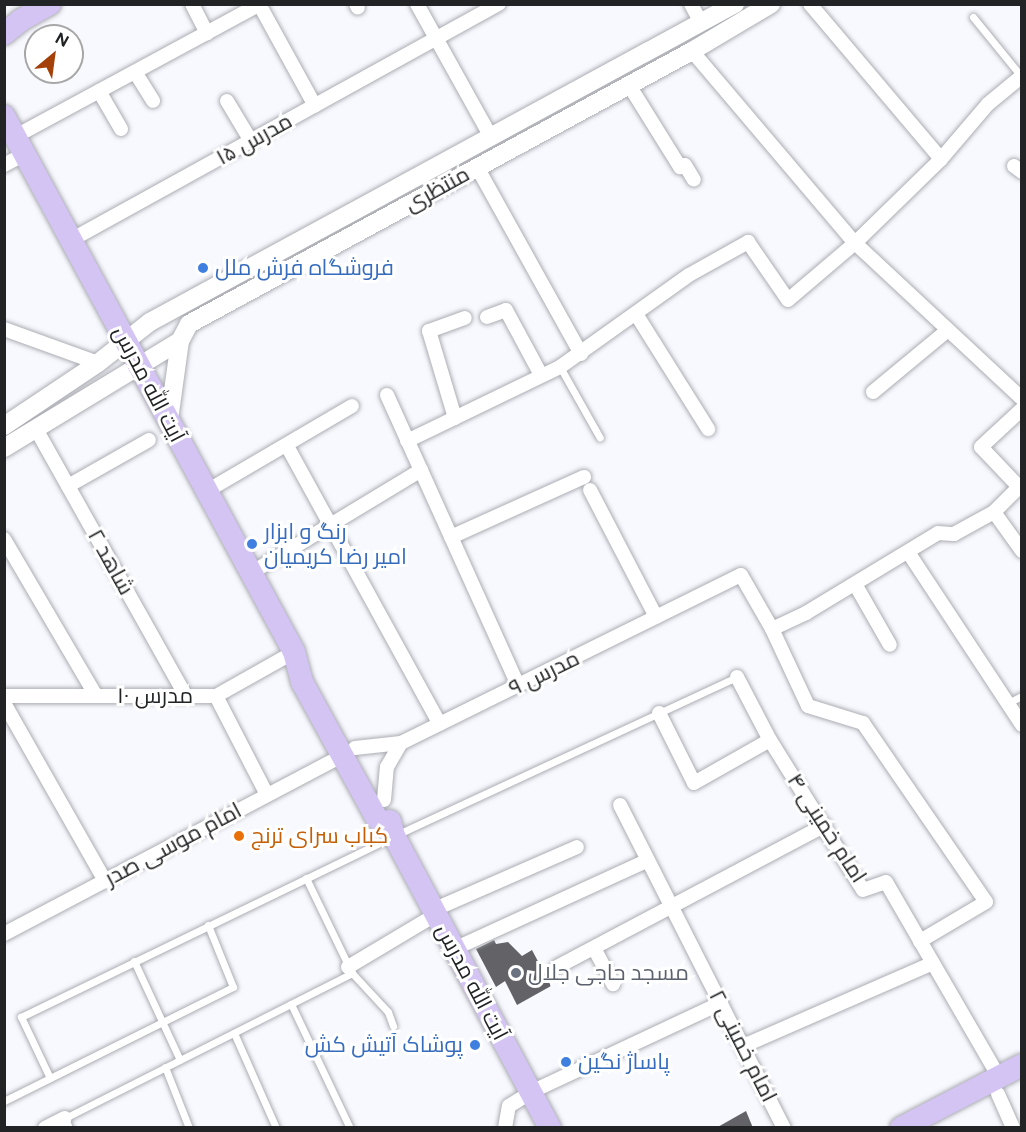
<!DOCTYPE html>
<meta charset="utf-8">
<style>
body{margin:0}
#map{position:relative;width:1026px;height:1132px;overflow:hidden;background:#f8f9fe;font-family:Figtree,Cairo,sans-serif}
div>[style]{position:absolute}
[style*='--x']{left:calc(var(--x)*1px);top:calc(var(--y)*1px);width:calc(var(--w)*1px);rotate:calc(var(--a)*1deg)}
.building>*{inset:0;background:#626267}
.roads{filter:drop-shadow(0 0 2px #abadb3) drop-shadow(0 0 2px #abadb3)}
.service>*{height:7px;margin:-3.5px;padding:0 3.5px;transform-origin:3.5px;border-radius:3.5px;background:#fff}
.minor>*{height:14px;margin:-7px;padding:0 7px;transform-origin:7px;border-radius:7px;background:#fff}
.tertiary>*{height:18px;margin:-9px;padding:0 9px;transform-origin:9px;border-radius:9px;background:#fff}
.primary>*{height:22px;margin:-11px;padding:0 11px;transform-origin:11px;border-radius:11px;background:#d4c4f3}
.dots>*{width:16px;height:16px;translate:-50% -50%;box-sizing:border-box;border:3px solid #fff;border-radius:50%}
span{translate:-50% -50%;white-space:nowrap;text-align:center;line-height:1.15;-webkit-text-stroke:6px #fff;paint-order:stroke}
.street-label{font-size:22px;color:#222325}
.shop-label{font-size:22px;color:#366cbe}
.left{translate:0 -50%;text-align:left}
.right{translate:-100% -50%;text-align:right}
.food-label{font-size:22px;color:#c56008}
.worship-label{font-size:22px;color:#5b616d}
.frame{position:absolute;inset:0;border:6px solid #222325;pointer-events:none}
.north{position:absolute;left:24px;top:24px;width:60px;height:60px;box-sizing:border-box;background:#fff;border:2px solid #a7a7a8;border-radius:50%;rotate:29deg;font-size:16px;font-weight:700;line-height:24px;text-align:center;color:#222325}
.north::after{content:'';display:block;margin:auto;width:21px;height:27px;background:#a4400a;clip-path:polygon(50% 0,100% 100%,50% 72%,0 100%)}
</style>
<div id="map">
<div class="building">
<div style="clip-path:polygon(494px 940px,496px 944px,508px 942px,522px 956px,532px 950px,551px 986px,517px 1005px,505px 981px,496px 987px,476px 949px)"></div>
<div style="clip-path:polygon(746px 1111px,753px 1128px,716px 1128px)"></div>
</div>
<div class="roads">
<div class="service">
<div style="--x:973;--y:17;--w:76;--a:50.9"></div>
<div style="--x:560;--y:367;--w:81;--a:60.6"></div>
<div style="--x:1008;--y:703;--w:16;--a:-27"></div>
<div style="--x:306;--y:878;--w:106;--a:64.2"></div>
<div style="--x:352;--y:973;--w:53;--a:47.3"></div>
<div style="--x:388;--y:1012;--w:15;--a:70"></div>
<div style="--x:134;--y:961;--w:109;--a:65.1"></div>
<div style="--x:291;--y:1004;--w:137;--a:64.6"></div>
<div style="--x:234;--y:1033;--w:104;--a:66.1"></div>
<div style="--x:165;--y:1067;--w:66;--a:68.5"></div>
<div style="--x:50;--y:1078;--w:68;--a:-115.4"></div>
<div style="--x:21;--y:1017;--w:415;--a:-25.9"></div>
<div style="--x:394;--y:836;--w:378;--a:-24.9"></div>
<div style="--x:4;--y:1101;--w:256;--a:-26.5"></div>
<div style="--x:233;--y:987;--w:67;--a:-112"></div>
<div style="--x:69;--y:1128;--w:11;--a:-112"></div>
<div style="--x:65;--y:1118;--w:322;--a:-26.8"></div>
</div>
<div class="minor">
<div style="--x:192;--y:4;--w:33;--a:63"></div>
<div style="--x:259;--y:4;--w:116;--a:61.2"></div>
<div style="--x:356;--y:4;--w:4;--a:63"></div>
<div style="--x:417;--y:4;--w:152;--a:60.9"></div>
<div style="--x:691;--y:4;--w:21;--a:62"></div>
<div style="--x:810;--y:4;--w:203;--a:49.8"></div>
<div style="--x:692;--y:51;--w:252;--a:49.7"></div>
<div style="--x:855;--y:243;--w:229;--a:43"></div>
<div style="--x:135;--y:72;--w:34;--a:58"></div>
<div style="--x:629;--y:85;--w:97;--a:58.1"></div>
<div style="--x:680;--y:167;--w:5;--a:-22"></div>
<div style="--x:685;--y:165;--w:17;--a:59"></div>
<div style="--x:99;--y:91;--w:44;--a:59.9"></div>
<div style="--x:227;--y:101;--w:47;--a:59"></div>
<div style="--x:16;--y:136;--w:277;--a:-28.4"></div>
<div style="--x:4;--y:165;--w:24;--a:-28"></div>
<div style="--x:1014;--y:166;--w:10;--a:37"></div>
<div style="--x:477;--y:167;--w:214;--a:60.9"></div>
<div style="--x:71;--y:240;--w:489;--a:-28.9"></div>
<div style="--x:636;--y:314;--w:136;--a:57.9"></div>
<div style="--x:487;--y:317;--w:20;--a:-20"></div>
<div style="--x:506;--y:310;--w:74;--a:61.7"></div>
<div style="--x:4;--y:329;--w:100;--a:19.9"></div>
<div style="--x:873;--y:392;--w:97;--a:-39.6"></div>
<div style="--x:387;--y:395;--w:318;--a:65.7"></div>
<div style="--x:455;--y:418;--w:91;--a:-106.6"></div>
<div style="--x:429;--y:331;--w:38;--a:-20"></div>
<div style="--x:36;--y:429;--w:306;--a:60.7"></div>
<div style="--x:407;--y:441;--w:170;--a:-25.8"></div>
<div style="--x:560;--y:367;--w:158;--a:-35.5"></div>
<div style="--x:689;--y:275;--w:68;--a:-29.2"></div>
<div style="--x:748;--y:242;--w:70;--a:55.4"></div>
<div style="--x:788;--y:300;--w:88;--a:-40.4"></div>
<div style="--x:855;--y:243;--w:120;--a:-44.3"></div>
<div style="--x:941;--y:159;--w:72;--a:-49.5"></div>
<div style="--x:988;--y:104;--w:44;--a:-39.5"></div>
<div style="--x:287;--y:446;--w:317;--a:61.2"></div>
<div style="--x:68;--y:486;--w:93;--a:-29.6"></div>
<div style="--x:590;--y:490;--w:143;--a:62.5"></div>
<div style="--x:207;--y:491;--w:168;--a:-30.4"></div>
<div style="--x:994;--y:512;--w:48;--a:54.3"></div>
<div style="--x:451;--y:537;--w:146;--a:-24.3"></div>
<div style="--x:4;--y:539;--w:182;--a:59.6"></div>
<div style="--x:908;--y:552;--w:207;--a:56.6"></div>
<div style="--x:251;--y:573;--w:199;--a:-31.2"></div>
<div style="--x:855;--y:584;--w:70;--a:60.2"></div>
<div style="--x:772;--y:629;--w:38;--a:-25"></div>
<div style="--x:806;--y:613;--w:154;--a:-31.2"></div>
<div style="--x:938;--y:533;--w:16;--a:4"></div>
<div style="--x:954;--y:534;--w:46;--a:-28.8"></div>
<div style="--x:994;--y:512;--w:35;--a:-45"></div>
<div style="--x:1019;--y:487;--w:55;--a:-133.5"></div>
<div style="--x:981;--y:447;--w:56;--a:-42.8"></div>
<div style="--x:737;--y:677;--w:71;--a:62.4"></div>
<div style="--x:770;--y:740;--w:176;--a:58.2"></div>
<div style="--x:863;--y:890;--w:24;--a:-19"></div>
<div style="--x:886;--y:882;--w:225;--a:59.9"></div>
<div style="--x:4;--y:696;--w:212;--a:0"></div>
<div style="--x:216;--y:696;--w:90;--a:-29.4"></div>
<div style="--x:216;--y:696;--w:111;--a:62.7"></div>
<div style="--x:4;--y:703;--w:205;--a:60.4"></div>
<div style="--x:659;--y:713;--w:78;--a:63.4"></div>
<div style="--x:694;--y:783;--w:87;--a:-29.5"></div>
<div style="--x:355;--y:748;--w:46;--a:-6.2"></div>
<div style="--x:384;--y:800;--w:33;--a:-85"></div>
<div style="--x:387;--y:767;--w:28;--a:-60"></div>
<div style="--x:401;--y:743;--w:379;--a:-26.3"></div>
<div style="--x:741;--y:575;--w:62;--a:60.1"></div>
<div style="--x:772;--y:629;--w:85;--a:64.9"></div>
<div style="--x:808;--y:706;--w:58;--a:17.2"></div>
<div style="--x:863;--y:723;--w:217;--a:55.5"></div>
<div style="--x:986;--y:902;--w:77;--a:149.4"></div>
<div style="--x:620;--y:805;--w:362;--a:63.1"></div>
<div style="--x:433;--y:910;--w:157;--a:-23.6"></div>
<div style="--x:4;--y:934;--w:382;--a:-27.8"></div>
<div style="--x:594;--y:948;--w:41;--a:62.2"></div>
<div style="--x:454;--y:949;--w:213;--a:-24.6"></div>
<div style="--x:348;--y:967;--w:101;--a:-30.9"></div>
<div style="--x:557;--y:967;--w:303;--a:-27.9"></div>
<div style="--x:743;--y:1046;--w:207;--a:-23.6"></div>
<div style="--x:998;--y:1094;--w:37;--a:66"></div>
<div style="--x:45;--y:1128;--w:22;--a:-27"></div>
<div style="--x:505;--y:1128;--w:22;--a:-80"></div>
<div style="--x:509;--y:1106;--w:26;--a:-32"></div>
<div style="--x:531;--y:1092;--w:210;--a:-25.1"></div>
</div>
<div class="tertiary">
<div style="--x:169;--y:420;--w:80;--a:-82.1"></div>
<div style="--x:180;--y:341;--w:19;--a:-62"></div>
<div style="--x:189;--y:324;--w:572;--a:-28.49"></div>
<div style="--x:692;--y:51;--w:92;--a:-30.7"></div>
<div style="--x:4;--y:426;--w:113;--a:-33.8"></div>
<div style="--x:98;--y:363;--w:66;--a:-38.3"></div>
<div style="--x:150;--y:322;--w:666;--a:-28.53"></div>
<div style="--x:4;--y:448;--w:206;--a:-31.3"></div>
</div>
<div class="primary">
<div style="--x:4;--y:34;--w:22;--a:-39"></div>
<div style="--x:21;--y:20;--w:33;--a:-29"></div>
<div style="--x:4;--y:116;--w:609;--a:61.58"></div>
<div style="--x:294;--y:652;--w:31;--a:75"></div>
<div style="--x:302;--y:682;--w:154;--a:61.3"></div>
<div style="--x:376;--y:817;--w:26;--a:47"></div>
<div style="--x:390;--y:821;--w:16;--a:75"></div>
<div style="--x:394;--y:836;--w:331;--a:61.9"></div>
<div style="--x:901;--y:1128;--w:136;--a:-27.5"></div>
</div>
</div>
<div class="dots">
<div style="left:203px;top:268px;background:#3f7fe0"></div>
<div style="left:252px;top:544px;background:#3f7fe0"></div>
<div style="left:239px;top:836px;background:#e8710a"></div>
<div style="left:516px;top:973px;background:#6b7280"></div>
<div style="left:475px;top:1045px;background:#3f7fe0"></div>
<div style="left:566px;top:1062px;background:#3f7fe0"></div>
</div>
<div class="street-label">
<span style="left:254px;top:139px;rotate:-29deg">مدرس ۱۵</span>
<span style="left:437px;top:189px;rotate:-29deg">منتظری</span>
<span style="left:149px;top:384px;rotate:62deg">آیت الله مدرس</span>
<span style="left:111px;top:562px;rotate:61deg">شاهد ۲</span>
<span style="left:544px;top:673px;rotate:-26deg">مدرس ۹</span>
<span style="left:155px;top:696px">مدرس ۱۰</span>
<span style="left:827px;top:828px;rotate:57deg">امام خمینی ۴</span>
<span style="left:173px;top:844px;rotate:-28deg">امام موسی صدر</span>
<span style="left:472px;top:982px;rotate:62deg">آیت الله مدرس</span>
<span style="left:743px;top:1046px;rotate:63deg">امام خمینی ۲</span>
</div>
<div class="shop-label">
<span class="left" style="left:215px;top:268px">فروشگاه فرش ملل</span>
<span class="left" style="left:264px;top:544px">رنگ و ابزار<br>امیر رضا کریمیان</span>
<span class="right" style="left:463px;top:1045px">پوشاک آتیش کش</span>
<span class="left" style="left:578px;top:1062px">پاساژ نگین</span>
</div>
<div class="food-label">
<span class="left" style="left:251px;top:836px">کباب سرای ترنج</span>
</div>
<div class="worship-label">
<span class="left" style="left:528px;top:973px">مسجد حاجی جلال</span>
</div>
<div class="frame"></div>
<div class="north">N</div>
</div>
